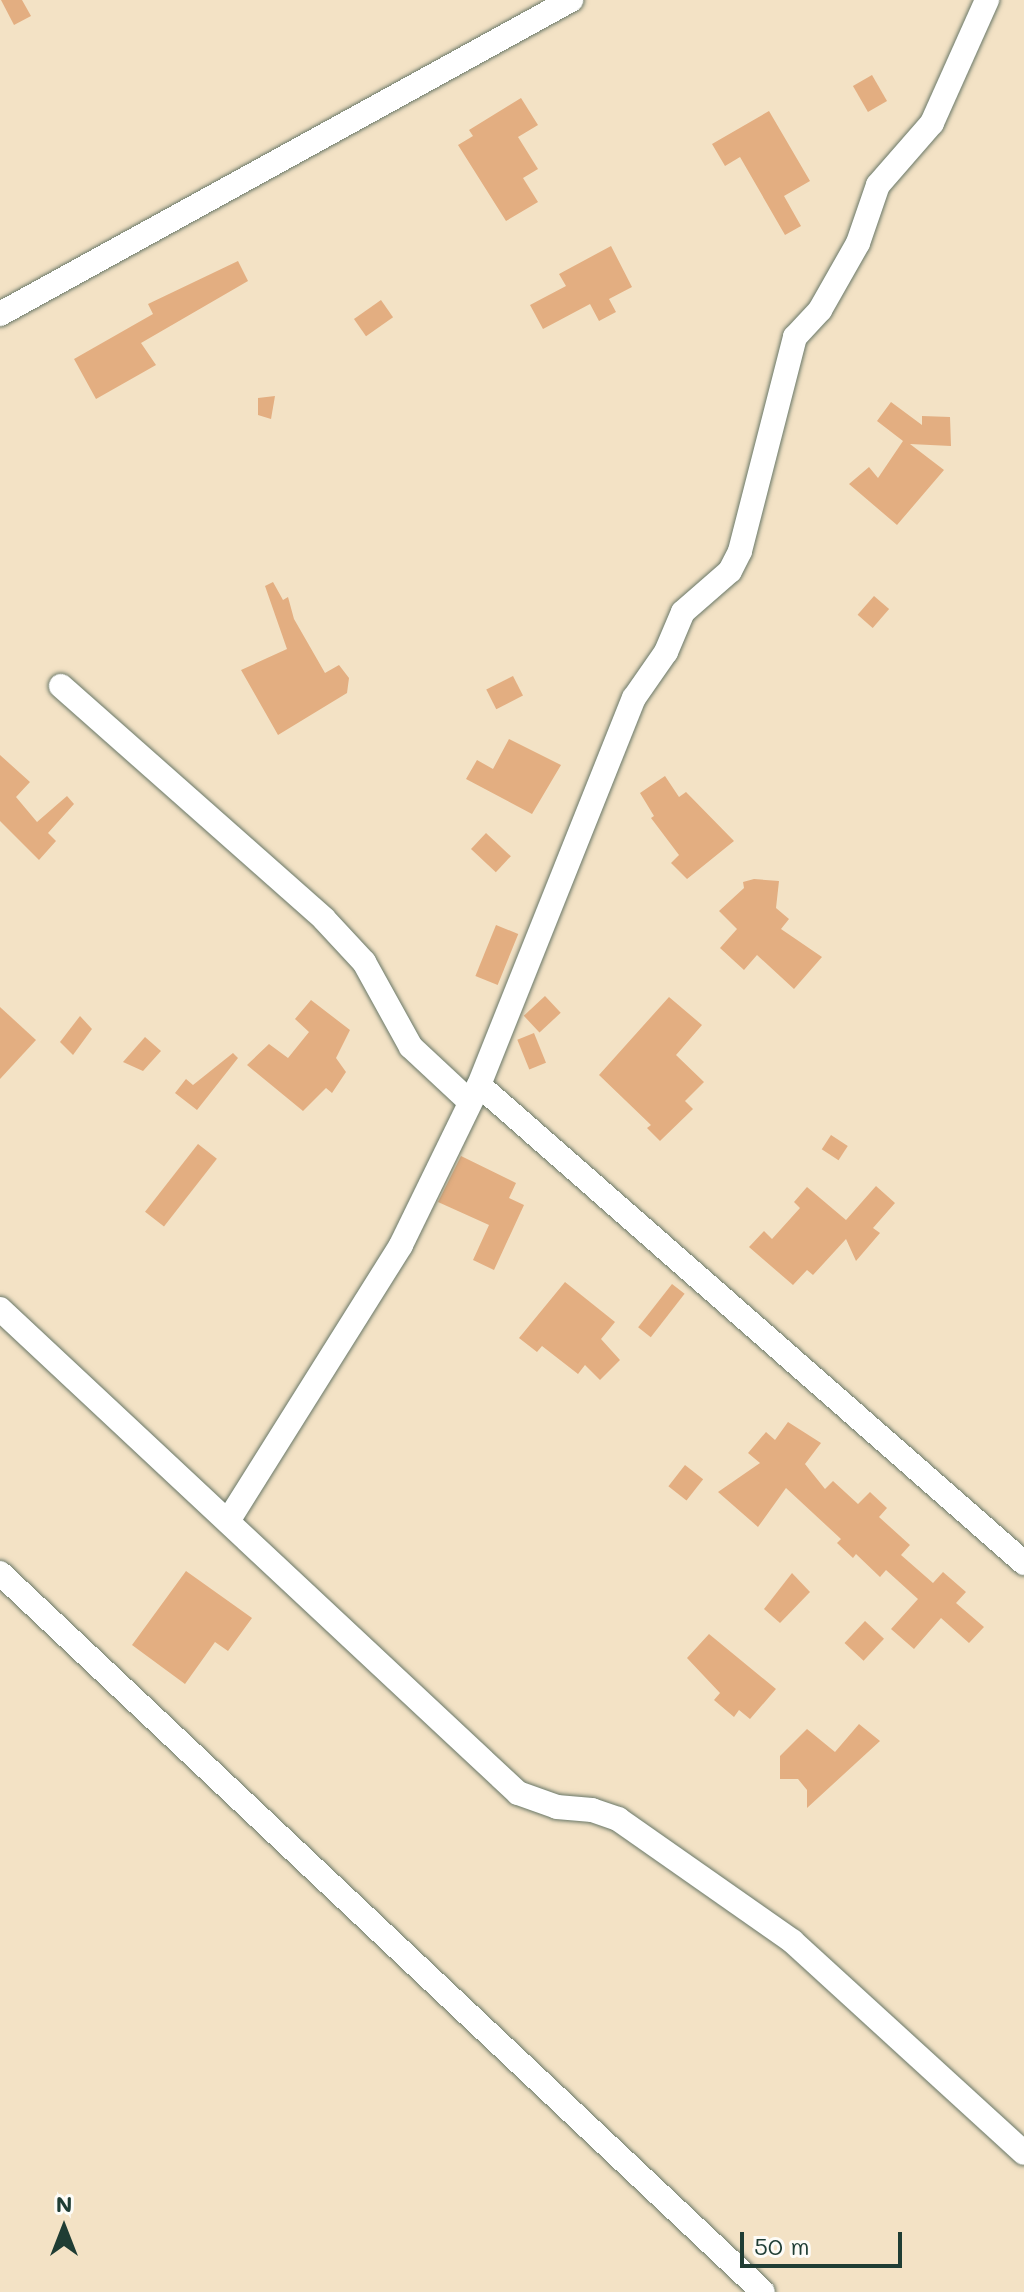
<!DOCTYPE html>
<style>
body{margin:0}
#map{position:relative;width:1024px;height:2292px;overflow:hidden;background:#f3e2c5;font-family:Mali,sans-serif}
div>[style]{position:absolute}
[style*='--x']{left:calc(var(--x)*1px);top:calc(var(--y)*1px);width:calc(var(--w)*1px);rotate:calc(var(--a)*1deg)}
.building>*{inset:0;background:#e3ae81;transform-origin:0 0}
.roads{filter:drop-shadow(0 0 2px #697767) drop-shadow(0 0 2px #697767)}
.minor>*{height:24px;margin:-12px;padding:0 12px;transform-origin:12px;border-radius:12px;background:#fff}
span{translate:-50% -50%;white-space:nowrap;text-align:center;line-height:1.15;-webkit-text-stroke:8px #fdfcf7;paint-order:stroke}
.north{position:absolute;left:24px;top:2188px;width:80px;height:80px;-webkit-text-stroke:6px #fdfcf7;paint-order:stroke;rotate:0deg;font-size:22px;font-weight:700;line-height:32px;text-align:center;color:#1f3d34}
.north::after{content:'';display:block;margin:auto;width:28px;height:36px;background:#1f3d34;clip-path:polygon(50% 0,100% 100%,50% 72%,0 100%)}
.scale{position:absolute;left:740px;top:2232px;width:162px;height:36px;box-sizing:border-box;border:4px solid #1f3d34;border-top:0;padding-left:10px;font-size:24px;line-height:28px;white-space:nowrap;color:#1f3d34;-webkit-text-stroke:6px #fdfcf7;paint-order:stroke}
</style>
<div id="map">
<div class="building">
<div style="clip-path:polygon(1px 0,22px 0,31px 16px,14px 25px)"></div>
<div style="left:872px;top:75px;width:30px;height:22px;rotate:60deg"></div>
<div style="clip-path:polygon(521px 98px,538px 125px,518px 137px,538px 169px,523px 178px,538px 202px,506px 221px,458px 145px,473px 136px,469px 130px)"></div>
<div style="clip-path:polygon(769px 111px,810px 181px,784px 196px,801px 226px,785px 235px,740px 157px,725px 166px,712px 144px)"></div>
<div style="clip-path:polygon(611px 246px,632px 287px,609px 299px,616px 312px,599px 321px,590px 304px,543px 329px,530px 305px,566px 286px,559px 274px)"></div>
<div style="clip-path:polygon(238px 261px,248px 281px,141px 343px,156px 365px,96px 399px,74px 359px,153px 314px,148px 304px)"></div>
<div style="left:381px;top:300px;width:21px;height:33px;rotate:55deg"></div>
<div style="clip-path:polygon(275px 396px,271px 419px,258px 415px,258px 398px)"></div>
<div style="clip-path:polygon(891px 402px,922px 425px,922px 416px,950px 417px,951px 446px,910px 444px,944px 470px,897px 525px,849px 484px,869px 467px,878px 478px,903px 441px,877px 421px)"></div>
<div style="clip-path:polygon(273px 582px,283px 600px,288px 597px,294px 619px,325px 673px,339px 665px,349px 678px,347px 693px,278px 735px,241px 670px,287px 649px,265px 586px)"></div>
<div style="left:874px;top:596px;width:20px;height:25px;rotate:41deg"></div>
<div style="left:513px;top:676px;width:22px;height:30px;rotate:63deg"></div>
<div style="clip-path:polygon(509px 739px,561px 765px,532px 814px,466px 779px,477px 760px,493px 769px)"></div>
<div style="clip-path:polygon(0 755px,30px 782px,16px 797px,37px 822px,67px 796px,74px 804px,48px 833px,56px 841px,39px 860px,0 821px)"></div>
<div style="clip-path:polygon(665px 776px,679px 797px,686px 792px,734px 841px,687px 879px,671px 863px,679px 855px,651px 818px,654px 816px,640px 793px)"></div>
<div style="left:486px;top:833px;width:34px;height:22px;rotate:43deg"></div>
<div style="clip-path:polygon(754px 879px,779px 881px,776px 908px,789px 919px,781px 929px,822px 957px,794px 989px,757px 955px,744px 970px,720px 948px,737px 929px,719px 911px,744px 888px,743px 882px)"></div>
<div style="left:496px;top:925px;width:24px;height:55px;rotate:22deg"></div>
<div style="left:545px;top:996px;width:23px;height:29px;rotate:47deg"></div>
<div style="clip-path:polygon(669px 997px,702px 1025px,676px 1055px,704px 1082px,685px 1101px,693px 1109px,660px 1141px,647px 1128px,651px 1125px,599px 1075px)"></div>
<div style="clip-path:polygon(311px 1000px,350px 1030px,336px 1058px,346px 1072px,332px 1093px,326px 1088px,303px 1111px,247px 1065px,269px 1044px,288px 1058px,309px 1032px,295px 1019px)"></div>
<div style="clip-path:polygon(0 1007px,36px 1040px,0 1079px)"></div>
<div style="clip-path:polygon(80px 1016px,92px 1029px,73px 1055px,60px 1042px)"></div>
<div style="left:534px;top:1033px;width:32px;height:18px;rotate:68deg"></div>
<div style="clip-path:polygon(145px 1037px,161px 1051px,143px 1071px,123px 1062px)"></div>
<div style="clip-path:polygon(233px 1053px,238px 1058px,197px 1110px,175px 1093px,186px 1079px,193px 1085px)"></div>
<div style="left:831px;top:1135px;width:20px;height:17px;rotate:33deg"></div>
<div style="left:198px;top:1144px;width:24px;height:86px;rotate:38deg"></div>
<div style="clip-path:polygon(461px 1156px,516px 1183px,509px 1198px,524px 1205px,494px 1270px,473px 1260px,489px 1225px,438px 1202px)"></div>
<div style="clip-path:polygon(876px 1186px,895px 1203px,873px 1228px,880px 1233px,856px 1261px,846px 1239px,813px 1275px,807px 1270px,793px 1285px,749px 1247px,764px 1231px,772px 1239px,800px 1208px,794px 1202px,807px 1187px,846px 1220px)"></div>
<div style="clip-path:polygon(565px 1282px,615px 1322px,601px 1339px,620px 1360px,600px 1380px,585px 1365px,578px 1374px,542px 1346px,537px 1352px,519px 1338px)"></div>
<div style="left:672px;top:1284px;width:16px;height:55px;rotate:38deg"></div>
<div style="clip-path:polygon(788px 1422px,821px 1443px,805px 1464px,825px 1489px,833px 1481px,858px 1504px,870px 1492px,887px 1508px,879px 1517px,910px 1545px,901px 1555px,933px 1583px,943px 1572px,966px 1592px,956px 1603px,984px 1627px,969px 1643px,941px 1618px,914px 1649px,891px 1629px,918px 1599px,886px 1570px,880px 1577px,856px 1554px,853px 1558px,837px 1543px,841px 1539px,786px 1488px,758px 1527px,718px 1492px,760px 1463px,748px 1453px,766px 1432px,775px 1440px)"></div>
<div style="left:685px;top:1465px;width:23px;height:27px;rotate:38deg"></div>
<div style="clip-path:polygon(186px 1571px,252px 1618px,228px 1651px,215px 1642px,185px 1684px,132px 1645px)"></div>
<div style="clip-path:polygon(792px 1573px,810px 1592px,780px 1623px,764px 1609px)"></div>
<div style="left:865px;top:1621px;width:26px;height:30px;rotate:43deg"></div>
<div style="clip-path:polygon(709px 1634px,776px 1689px,750px 1719px,739px 1710px,734px 1717px,714px 1700px,720px 1693px,687px 1658px)"></div>
<div style="clip-path:polygon(859px 1724px,880px 1741px,807px 1808px,807px 1790px,798px 1779px,780px 1779px,780px 1756px,807px 1729px,835px 1752px)"></div>
</div>
<div class="roads">
<div class="minor">
<div style="--x:0;--y:314;--w:652;--a:-28.81"></div>
<div style="--x:61;--y:686;--w:351;--a:41.5"></div>
<div style="--x:324;--y:919;--w:59;--a:47.1"></div>
<div style="--x:364;--y:962;--w:97;--a:61.1"></div>
<div style="--x:411;--y:1047;--w:79;--a:43"></div>
<div style="--x:479;--y:1085;--w:725;--a:41.25"></div>
<div style="--x:0;--y:1309;--w:709;--a:43.06"></div>
<div style="--x:518;--y:1793;--w:41;--a:19.7"></div>
<div style="--x:557;--y:1807;--w:35;--a:5"></div>
<div style="--x:592;--y:1810;--w:28;--a:19"></div>
<div style="--x:618;--y:1819;--w:213;--a:35"></div>
<div style="--x:792;--y:1941;--w:314;--a:42.4"></div>
<div style="--x:228;--y:1521;--w:326;--a:-57.9"></div>
<div style="--x:401;--y:1245;--w:178;--a:-64"></div>
<div style="--x:479;--y:1085;--w:417;--a:-68.2"></div>
<div style="--x:634;--y:698;--w:56;--a:-55.2"></div>
<div style="--x:666;--y:652;--w:43;--a:-67"></div>
<div style="--x:683;--y:612;--w:62;--a:-41.1"></div>
<div style="--x:730;--y:571;--w:22;--a:-63"></div>
<div style="--x:740;--y:551;--w:221;--a:-75.6"></div>
<div style="--x:795;--y:337;--w:37;--a:-47"></div>
<div style="--x:820;--y:310;--w:77;--a:-60.4"></div>
<div style="--x:858;--y:243;--w:61;--a:-71"></div>
<div style="--x:878;--y:185;--w:82;--a:-48.9"></div>
<div style="--x:932;--y:123;--w:135;--a:-65.9"></div>
<div style="--x:0;--y:1573;--w:1048;--a:43.3"></div>
</div>
</div>
<div class="north">N</div>
<div class="scale">50 m</div>
</div>
